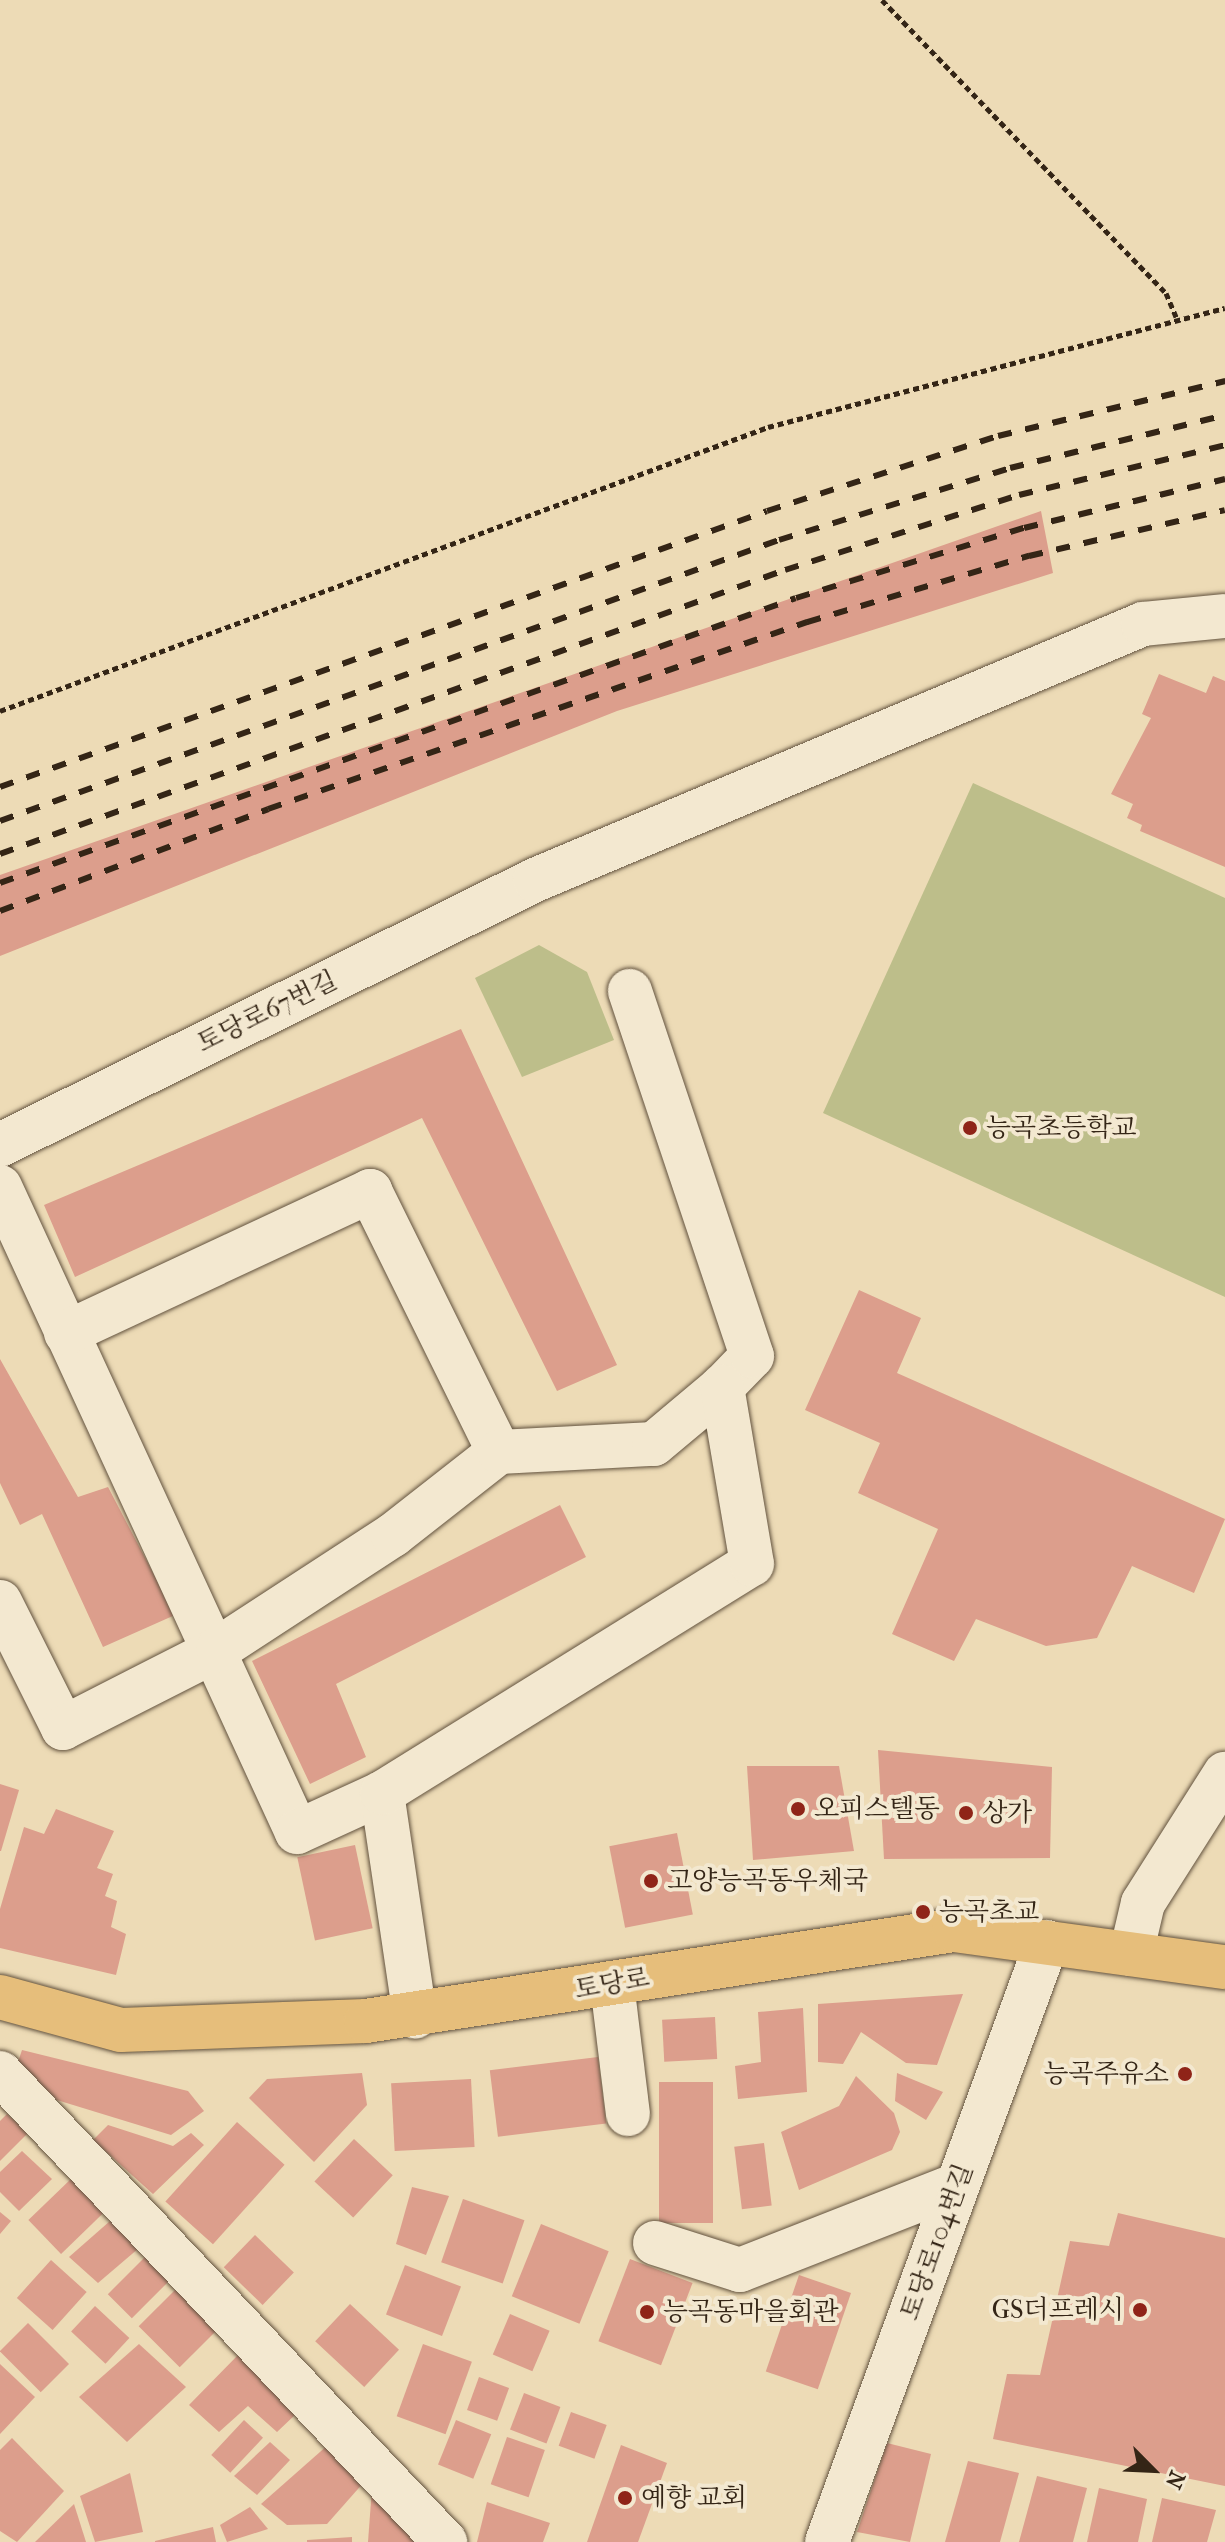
<!DOCTYPE html>
<meta charset="utf-8">
<style>
body{margin:0}
#map{position:relative;width:1225px;height:2542px;overflow:hidden;background:#eddbb6;font-family:"IM FELL French Canon","Noto Serif KR",serif}
div>[style]{position:absolute}
[style*='--x']{left:calc(var(--x)*1px);top:calc(var(--y)*1px);width:calc(var(--w)*1px);rotate:calc(var(--a)*1deg)}
.green>*{inset:0;background:#bdbe8a}
.building>*{inset:0;background:#dc9e8c;transform-origin:0 0}
.path>*{height:5px;margin-top:-2.5px;transform-origin:0;background:repeating-linear-gradient(90deg,#342516 0 6px,transparent 0 10px)}
.roads{filter:drop-shadow(0 0 2px #62523e) drop-shadow(0 0 2px #62523e)}
.minor>*{height:44px;margin:-22px;padding:0 22px;transform-origin:22px;border-radius:22px;background:#f3e8d0}
.major>*{height:44px;margin:-22px;padding:0 22px;transform-origin:22px;border-radius:22px;background:#e6be7b}
.rail>*{height:6px;margin-top:-3px;transform-origin:0;background:repeating-linear-gradient(90deg,#342516 0 14px,transparent 0 28px)}
.dots>*{width:22px;height:22px;translate:-50% -50%;box-sizing:border-box;border:4px solid #f3e8d0;border-radius:50%}
span{translate:-50% -50%;white-space:nowrap;text-align:center;line-height:1.15;-webkit-text-stroke:8px #f3e8d0;paint-order:stroke}
.street-label{font-size:26px;color:#342516}
.poi-label{font-size:26px;color:#342516}
.left{translate:0 -50%;text-align:left}
.right{translate:-100% -50%;text-align:right}
.north{position:absolute;left:1113px;top:2430px;width:80px;height:80px;-webkit-text-stroke:6px #f3e8d0;paint-order:stroke;rotate:114deg;font-size:22px;font-weight:700;line-height:32px;text-align:center;color:#342516}
.north::after{content:'';display:block;margin:auto;width:28px;height:36px;background:#342516;clip-path:polygon(50% 0,100% 100%,50% 72%,0 100%)}
</style>
<div id="map">
<div class="green">
<div style="clip-path:polygon(973px 783px,1225px 898px,1225px 1297px,823px 1113px)"></div>
<div style="clip-path:polygon(539px 945px,587px 972px,614px 1040px,522px 1077px,475px 978px)"></div>
</div>
<div class="building">
<div style="clip-path:polygon(1041px 511px,1053px 573px,617px 711px,0 956px,0 875px)"></div>
<div style="clip-path:polygon(1159px 674px,1206px 693px,1213px 676px,1225px 681px,1225px 867px,1140px 831px,1142px 825px,1127px 818px,1133px 804px,1111px 794px,1151px 718px,1142px 714px)"></div>
<div style="clip-path:polygon(461px 1029px,617px 1365px,557px 1391px,422px 1118px,75px 1277px,44px 1205px)"></div>
<div style="clip-path:polygon(859px 1290px,921px 1318px,897px 1373px,1225px 1519px,1194px 1593px,1132px 1566px,1097px 1638px,1046px 1646px,976px 1619px,954px 1661px,892px 1634px,938px 1529px,858px 1493px,880px 1443px,805px 1410px)"></div>
<div style="clip-path:polygon(0 1359px,78px 1497px,108px 1487px,175px 1615px,103px 1647px,42px 1514px,20px 1525px,0 1483px)"></div>
<div style="clip-path:polygon(560px 1505px,586px 1557px,336px 1684px,366px 1757px,310px 1784px,252px 1661px)"></div>
<div style="clip-path:polygon(878px 1750px,1052px 1767px,1050px 1858px,884px 1859px)"></div>
<div style="clip-path:polygon(747px 1766px,839px 1766px,854px 1851px,753px 1860px)"></div>
<div style="clip-path:polygon(0 1784px,19px 1790px,1px 1851px,0 1851px)"></div>
<div style="clip-path:polygon(56px 1809px,114px 1831px,97px 1868px,113px 1874px,105px 1896px,117px 1901px,111px 1927px,126px 1934px,116px 1975px,0 1948px,0 1909px,24px 1827px,44px 1834px)"></div>
<div style="left:677px;top:1833px;width:83px;height:69px;rotate:79deg"></div>
<div style="left:355px;top:1845px;width:85px;height:59px;rotate:78deg"></div>
<div style="clip-path:polygon(963px 1994px,937px 2065px,906px 2063px,861px 2032px,843px 2064px,818px 2062px,818px 2004px)"></div>
<div style="clip-path:polygon(803px 2008px,807px 2092px,738px 2099px,735px 2066px,761px 2062px,758px 2012px)"></div>
<div style="left:715px;top:2017px;width:42px;height:53px;rotate:87deg"></div>
<div style="clip-path:polygon(22px 2050px,188px 2091px,204px 2111px,171px 2135px,47px 2097px,17px 2065px)"></div>
<div style="left:598px;top:2057px;width:67px;height:109px;rotate:83deg"></div>
<div style="clip-path:polygon(362px 2073px,367px 2105px,314px 2162px,249px 2098px,267px 2079px)"></div>
<div style="clip-path:polygon(897px 2073px,943px 2092px,926px 2120px,895px 2101px)"></div>
<div style="clip-path:polygon(856px 2076px,894px 2113px,900px 2132px,892px 2150px,799px 2190px,781px 2132px,839px 2106px)"></div>
<div style="left:471px;top:2079px;width:68px;height:80px;rotate:87deg"></div>
<div style="left:659px;top:2082px;width:54px;height:141px"></div>
<div style="clip-path:polygon(7px 2114px,28px 2133px,0 2161px,0 2121px)"></div>
<div style="left:237px;top:2122px;width:64px;height:107px;rotate:42deg"></div>
<div style="clip-path:polygon(108px 2125px,173px 2146px,191px 2133px,204px 2145px,153px 2194px,93px 2140px)"></div>
<div style="left:354px;top:2139px;width:53px;height:58px;rotate:43deg"></div>
<div style="left:764px;top:2143px;width:63px;height:30px;rotate:83deg"></div>
<div style="clip-path:polygon(22px 2151px,52px 2179px,19px 2211px,0 2192px,0 2172px)"></div>
<div style="left:73px;top:2177px;width:47px;height:62px;rotate:46deg"></div>
<div style="clip-path:polygon(412px 2187px,449px 2196px,426px 2255px,396px 2244px)"></div>
<div style="left:463px;top:2199px;width:65px;height:67px;rotate:19deg"></div>
<div style="clip-path:polygon(0 2212px,11px 2221px,0 2234px)"></div>
<div style="clip-path:polygon(1118px 2213px,1225px 2238px,1225px 2486px,993px 2439px,1007px 2374px,1040px 2375px,1070px 2241px,1109px 2246px)"></div>
<div style="clip-path:polygon(110px 2221px,139px 2248px,98px 2283px,69px 2257px)"></div>
<div style="left:541px;top:2224px;width:73px;height:78px;rotate:22deg"></div>
<div style="left:255px;top:2235px;width:54px;height:45px;rotate:44deg"></div>
<div style="left:146px;top:2256px;width:34px;height:54px;rotate:45deg"></div>
<div style="left:630px;top:2259px;width:67px;height:88px;rotate:21deg"></div>
<div style="left:51px;top:2260px;width:48px;height:51px;rotate:42deg"></div>
<div style="left:405px;top:2265px;width:60px;height:53px;rotate:21deg"></div>
<div style="left:799px;top:2275px;width:55px;height:102px;rotate:19deg"></div>
<div style="left:179px;top:2286px;width:58px;height:57px;rotate:45deg"></div>
<div style="left:350px;top:2304px;width:67px;height:51px;rotate:43deg"></div>
<div style="left:95px;top:2306px;width:47px;height:35px;rotate:43deg"></div>
<div style="left:510px;top:2314px;width:43px;height:44px;rotate:23deg"></div>
<div style="left:28px;top:2323px;width:58px;height:40px;rotate:45deg"></div>
<div style="clip-path:polygon(139px 2344px,186px 2387px,127px 2442px,79px 2397px)"></div>
<div style="left:423px;top:2344px;width:52px;height:77px;rotate:20deg"></div>
<div style="clip-path:polygon(238px 2355px,297px 2413px,277px 2432px,248px 2406px,219px 2432px,189px 2405px)"></div>
<div style="clip-path:polygon(0 2364px,35px 2397px,0 2434px)"></div>
<div style="left:479px;top:2377px;width:32px;height:35px;rotate:20deg"></div>
<div style="left:524px;top:2393px;width:39px;height:39px;rotate:21deg"></div>
<div style="left:571px;top:2412px;width:38px;height:36px;rotate:20deg"></div>
<div style="left:244px;top:2420px;width:26px;height:48px;rotate:43deg"></div>
<div style="left:456px;top:2420px;width:38px;height:48px;rotate:22deg"></div>
<div style="left:507px;top:2437px;width:40px;height:50px;rotate:19deg"></div>
<div style="clip-path:polygon(12px 2438px,64px 2491px,17px 2542px,0 2531px,0 2450px)"></div>
<div style="clip-path:polygon(270px 2442px,290px 2460px,257px 2495px,234px 2476px)"></div>
<div style="clip-path:polygon(887px 2443px,931px 2454px,910px 2542px,857px 2532px)"></div>
<div style="clip-path:polygon(329px 2444px,365px 2481px,327px 2524px,287px 2525px,261px 2504px)"></div>
<div style="clip-path:polygon(621px 2445px,667px 2463px,638px 2542px,587px 2542px)"></div>
<div style="clip-path:polygon(968px 2461px,1019px 2473px,1000px 2542px,945px 2542px)"></div>
<div style="clip-path:polygon(130px 2473px,143px 2532px,95px 2542px,80px 2496px)"></div>
<div style="clip-path:polygon(1037px 2476px,1087px 2488px,1073px 2542px,1019px 2542px)"></div>
<div style="clip-path:polygon(372px 2488px,419px 2542px,368px 2542px)"></div>
<div style="clip-path:polygon(1099px 2488px,1147px 2499px,1138px 2542px,1087px 2542px)"></div>
<div style="clip-path:polygon(1162px 2498px,1216px 2510px,1207px 2542px,1152px 2542px)"></div>
<div style="clip-path:polygon(487px 2502px,550px 2523px,543px 2542px,477px 2542px)"></div>
<div style="clip-path:polygon(74px 2504px,86px 2542px,35px 2542px)"></div>
<div style="clip-path:polygon(250px 2507px,268px 2529px,227px 2542px,220px 2525px)"></div>
<div style="clip-path:polygon(213px 2527px,216px 2542px,155px 2542px,155px 2541px)"></div>
<div style="clip-path:polygon(352px 2537px,352px 2542px,307px 2542px,307px 2540px)"></div>
</div>
<div class="path">
<div style="--x:882;--y:0;--w:408;--a:45.9"></div>
<div style="--x:1166;--y:293;--w:26;--a:67"></div>
<div style="--x:0;--y:711;--w:819;--a:-20.29"></div>
<div style="--x:768;--y:427;--w:472;--a:-14.6"></div>
</div>
<div class="roads">
<div class="minor">
<div style="--x:0;--y:1145;--w:597;--a:-26.35"></div>
<div style="--x:535;--y:880;--w:660;--a:-22.83"></div>
<div style="--x:1143;--y:624;--w:82;--a:-5.6"></div>
<div style="--x:0;--y:1187;--w:710;--a:65.28"></div>
<div style="--x:297;--y:1832;--w:94;--a:-24.6"></div>
<div style="--x:382;--y:1793;--w:226;--a:81.6"></div>
<div style="--x:66;--y:1333;--w:336;--a:-25"></div>
<div style="--x:370;--y:1191;--w:291;--a:63.7"></div>
<div style="--x:0;--y:1602;--w:141;--a:63.4"></div>
<div style="--x:63;--y:1728;--w:174;--a:-27"></div>
<div style="--x:218;--y:1649;--w:209;--a:-33.1"></div>
<div style="--x:393;--y:1535;--w:135;--a:-38.1"></div>
<div style="--x:499;--y:1452;--w:155;--a:-3"></div>
<div style="--x:654;--y:1444;--w:89;--a:-40"></div>
<div style="--x:722;--y:1387;--w:43;--a:-45.9"></div>
<div style="--x:752;--y:1356;--w:385;--a:-108.5"></div>
<div style="--x:382;--y:1793;--w:435;--a:-31.8"></div>
<div style="--x:752;--y:1564;--w:180;--a:-99.6"></div>
<div style="--x:1131;--y:1954;--w:52;--a:-76.8"></div>
<div style="--x:1143;--y:1903;--w:153;--a:-57.6"></div>
<div style="--x:612;--y:1984;--w:131;--a:83"></div>
<div style="--x:0;--y:2073;--w:647;--a:46.5"></div>
<div style="--x:655;--y:2243;--w:89;--a:17.6"></div>
<div style="--x:740;--y:2270;--w:233;--a:-21.4"></div>
<div style="--x:827;--y:2542;--w:639;--a:-69.86"></div>
</div>
<div class="major">
<div style="--x:0;--y:1997;--w:125;--a:15.3"></div>
<div style="--x:121;--y:2030;--w:245;--a:-2.1"></div>
<div style="--x:366;--y:2021;--w:595;--a:-8.8"></div>
<div style="--x:954;--y:1930;--w:274;--a:7.8"></div>
</div>
</div>
<div class="rail">
<div style="--x:0;--y:787;--w:815;--a:-19.79"></div>
<div style="--x:767;--y:511;--w:243;--a:-18"></div>
<div style="--x:998;--y:436;--w:234;--a:-13.6"></div>
<div style="--x:0;--y:821;--w:828;--a:-19.84"></div>
<div style="--x:779;--y:540;--w:242;--a:-17.3"></div>
<div style="--x:1010;--y:468;--w:221;--a:-13.8"></div>
<div style="--x:0;--y:854;--w:835;--a:-19.89"></div>
<div style="--x:785;--y:570;--w:246;--a:-17.8"></div>
<div style="--x:1019;--y:495;--w:212;--a:-13.6"></div>
<div style="--x:0;--y:883;--w:845;--a:-19.7"></div>
<div style="--x:796;--y:598;--w:239;--a:-17.1"></div>
<div style="--x:1024;--y:528;--w:207;--a:-13.7"></div>
<div style="--x:0;--y:911;--w:287;--a:-20.8"></div>
<div style="--x:268;--y:809;--w:571;--a:-19.13"></div>
<div style="--x:807;--y:622;--w:232;--a:-16.6"></div>
<div style="--x:1029;--y:556;--w:201;--a:-13.2"></div>
</div>
<div class="dots">
<div style="left:970px;top:1128px;background:#8f2418"></div>
<div style="left:798px;top:1809px;background:#8f2418"></div>
<div style="left:966px;top:1813px;background:#8f2418"></div>
<div style="left:651px;top:1881px;background:#8f2418"></div>
<div style="left:923px;top:1912px;background:#8f2418"></div>
<div style="left:1185px;top:2074px;background:#8f2418"></div>
<div style="left:1140px;top:2310px;background:#8f2418"></div>
<div style="left:647px;top:2312px;background:#8f2418"></div>
<div style="left:625px;top:2498px;background:#8f2418"></div>
</div>
<div class="street-label">
<span style="left:267px;top:1012px;rotate:-26deg">토당로67번길</span>
<span style="left:612px;top:1984px;rotate:-10deg">토당로</span>
<span style="left:937px;top:2242px;rotate:-70deg">토당로104번길</span>
</div>
<div class="poi-label">
<span class="left" style="left:986px;top:1128px">능곡초등학교</span>
<span class="left" style="left:814px;top:1809px">오피스텔동</span>
<span class="left" style="left:982px;top:1813px">상가</span>
<span class="left" style="left:667px;top:1881px">고양능곡동우체국</span>
<span class="left" style="left:939px;top:1912px">능곡초교</span>
<span class="right" style="left:1169px;top:2074px">능곡주유소</span>
<span class="right" style="left:1124px;top:2310px">GS더프레시</span>
<span class="left" style="left:663px;top:2312px">능곡동마을회관</span>
<span class="left" style="left:641px;top:2498px">예향 교회</span>
</div>
<div class="north">N</div>
</div>
